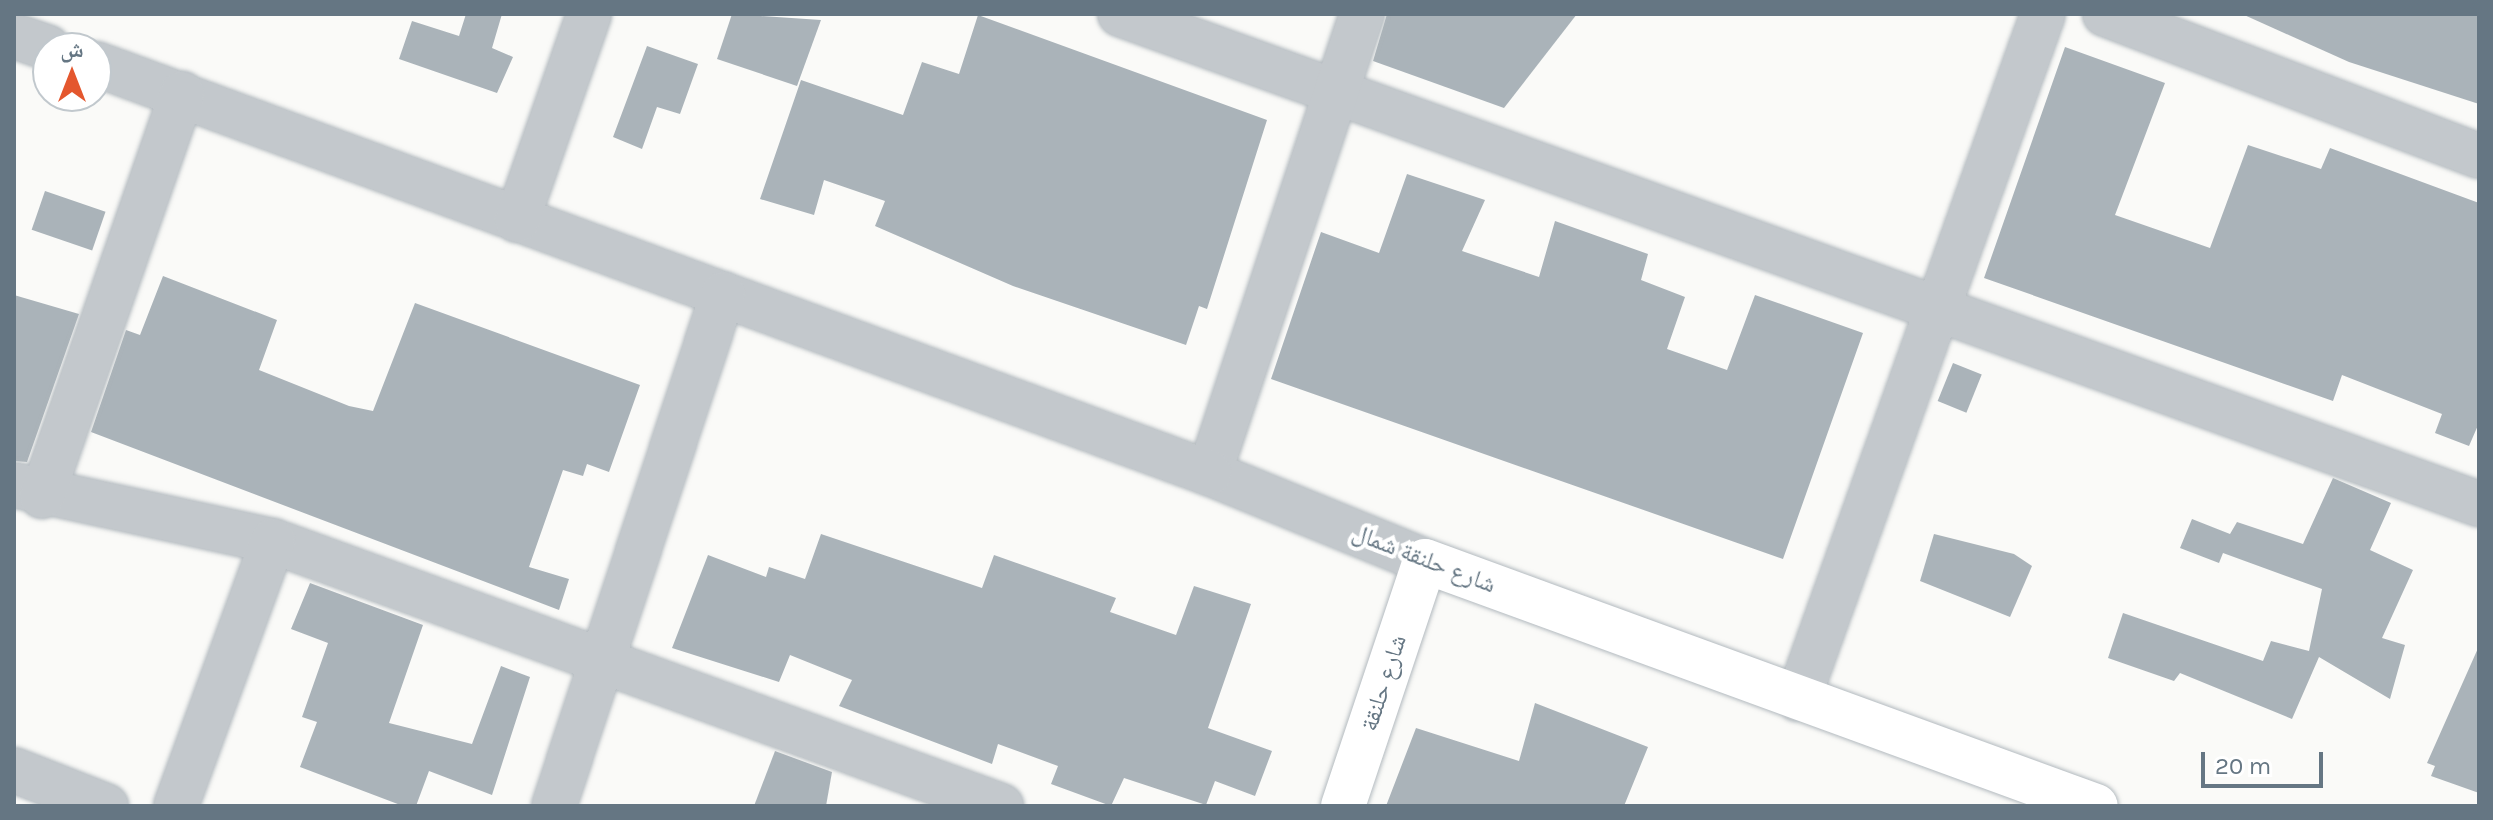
<!DOCTYPE html>
<meta charset="utf-8">
<style>
body{margin:0}
#map{position:relative;width:2493px;height:820px;overflow:hidden;background:#fafaf8;font-family:Karla,"Noto Naskh Arabic",sans-serif}
div>[style]{position:absolute}
[style*='--x']{left:calc(var(--x)*1px);top:calc(var(--y)*1px);width:calc(var(--w)*1px);rotate:calc(var(--a)*1deg)}
.building>*{inset:0;background:#aab3b9;transform-origin:0 0}
.roads{filter:drop-shadow(0 0 2px #b3babf) drop-shadow(0 0 2px #b3babf)}
.street>*{height:44px;margin:-22px;padding:0 22px;transform-origin:22px;border-radius:22px;background:#c3c8cc}
.secondary>*{height:44px;margin:-22px;padding:0 22px;transform-origin:22px;border-radius:22px;background:#fff}
span{translate:-50% -50%;white-space:nowrap;text-align:center;line-height:1.15;-webkit-text-stroke:8px #fff;paint-order:stroke}
.street-label{font-size:24px;color:#657683}
.frame{position:absolute;inset:0;border:16px solid #657683;pointer-events:none}
.north{position:absolute;left:32px;top:32px;width:80px;height:80px;box-sizing:border-box;background:#fff;border:2px solid #c1c8cd;border-radius:50%;rotate:0deg;font-size:22px;font-weight:700;line-height:32px;text-align:center;color:#657683}
.north::after{content:'';display:block;margin:auto;width:28px;height:36px;background:#e4572e;clip-path:polygon(50% 0,100% 100%,50% 72%,0 100%)}
.scale{position:absolute;left:2201px;top:752px;width:122px;height:36px;box-sizing:border-box;border:4px solid #657683;border-top:0;padding-left:10px;font-size:24px;line-height:28px;white-space:nowrap;color:#657683;-webkit-text-stroke:6px #fff;paint-order:stroke}
</style>
<div id="map">
<div class="building">
<div style="clip-path:polygon(466px 14px,502px 14px,492px 48px,513px 57px,497px 93px,399px 59px,412px 21px,459px 36px)"></div>
<div style="clip-path:polygon(732px 14px,821px 20px,797px 86px,717px 59px)"></div>
<div style="clip-path:polygon(1387px 14px,1577px 14px,1504px 108px,1373px 61px)"></div>
<div style="clip-path:polygon(2242px 14px,2479px 14px,2479px 104px,2349px 62px)"></div>
<div style="clip-path:polygon(978px 15px,1267px 120px,1207px 309px,1199px 306px,1186px 345px,1013px 286px,875px 226px,885px 201px,824px 180px,814px 215px,760px 199px,801px 80px,903px 115px,922px 62px,959px 74px)"></div>
<div style="clip-path:polygon(647px 46px,698px 64px,680px 114px,657px 107px,642px 149px,613px 137px)"></div>
<div style="clip-path:polygon(2065px 47px,2165px 83px,2115px 215px,2210px 248px,2248px 145px,2321px 169px,2330px 148px,2479px 203px,2479px 423px,2469px 446px,2435px 433px,2442px 414px,2342px 375px,2333px 401px,1984px 278px)"></div>
<div style="clip-path:polygon(1407px 174px,1485px 200px,1462px 251px,1539px 277px,1555px 221px,1648px 254px,1641px 280px,1685px 297px,1667px 349px,1727px 370px,1755px 295px,1863px 333px,1783px 559px,1271px 379px,1321px 232px,1379px 253px)"></div>
<div style="left:45px;top:191px;width:64px;height:41px;rotate:19deg"></div>
<div style="clip-path:polygon(163px 276px,277px 320px,259px 370px,349px 406px,373px 411px,415px 303px,640px 385px,609px 472px,587px 464px,583px 476px,563px 470px,529px 567px,569px 579px,559px 610px,91px 432px,126px 330px,140px 335px)"></div>
<div style="clip-path:polygon(14px 295px,79px 314px,27px 462px,14px 461px)"></div>
<div style="left:1953px;top:363px;width:31px;height:41px;rotate:22deg"></div>
<div style="clip-path:polygon(2333px 478px,2391px 503px,2370px 550px,2413px 570px,2382px 638px,2405px 645px,2390px 699px,2319px 657px,2292px 719px,2180px 673px,2174px 681px,2108px 658px,2123px 613px,2263px 661px,2271px 641px,2309px 651px,2322px 589px,2223px 553px,2219px 563px,2180px 548px,2192px 519px,2230px 534px,2237px 522px,2303px 544px)"></div>
<div style="clip-path:polygon(821px 534px,982px 588px,994px 555px,1116px 598px,1110px 612px,1176px 635px,1194px 586px,1251px 604px,1208px 728px,1272px 751px,1255px 796px,1215px 781px,1206px 805px,1124px 778px,1111px 806px,1051px 784px,1058px 766px,998px 744px,992px 764px,839px 706px,852px 680px,790px 655px,779px 682px,672px 648px,708px 555px,766px 577px,769px 567px,805px 579px)"></div>
<div style="clip-path:polygon(1934px 534px,2014px 554px,2032px 566px,2010px 617px,1920px 581px)"></div>
<div style="clip-path:polygon(310px 583px,423px 625px,389px 723px,472px 744px,501px 666px,530px 677px,492px 795px,429px 771px,416px 806px,403px 806px,300px 767px,317px 722px,302px 717px,328px 643px,291px 629px)"></div>
<div style="clip-path:polygon(2479px 646px,2479px 793px,2431px 776px,2435px 766px,2427px 763px)"></div>
<div style="clip-path:polygon(1535px 703px,1648px 747px,1624px 806px,1386px 806px,1416px 728px,1519px 761px)"></div>
<div style="clip-path:polygon(775px 751px,832px 772px,826px 806px,754px 806px)"></div>
</div>
<div class="roads">
<div class="street">
<div style="--x:1120;--y:14;--w:1445;--a:19.83"></div>
<div style="--x:1362;--y:14;--w:484;--a:108.4"></div>
<div style="--x:1209;--y:473;--w:233;--a:22.2"></div>
<div style="--x:2105;--y:14;--w:400;--a:20.8"></div>
<div style="--x:14;--y:36;--w:36;--a:19"></div>
<div style="--x:96;--y:64;--w:1186;--a:20.18"></div>
<div style="--x:517;--y:220;--w:218;--a:-70.7"></div>
<div style="--x:14;--y:485;--w:265;--a:12.2"></div>
<div style="--x:273;--y:541;--w:775;--a:20"></div>
<div style="--x:42;--y:496;--w:426;--a:-70.8"></div>
<div style="--x:1798;--y:699;--w:727;--a:-70.32"></div>
<div style="--x:14;--y:770;--w:99;--a:21.4"></div>
<div style="--x:176;--y:806;--w:282;--a:-69.9"></div>
<div style="--x:554;--y:806;--w:539;--a:-71.73"></div>
</div>
<div class="secondary">
<div style="--x:1343;--y:806;--w:258;--a:-71.5"></div>
<div style="--x:1425;--y:561;--w:714;--a:20.06"></div>
</div>
</div>
<div class="street-label">
<span style="left:1424px;top:559px;rotate:21deg">شارع حلنقة شمال</span>
<span style="left:1384px;top:683px;rotate:-72deg">شارع حلنقة</span>
</div>
<div class="frame"></div>
<div class="north">ش</div>
<div class="scale">20 m</div>
</div>
